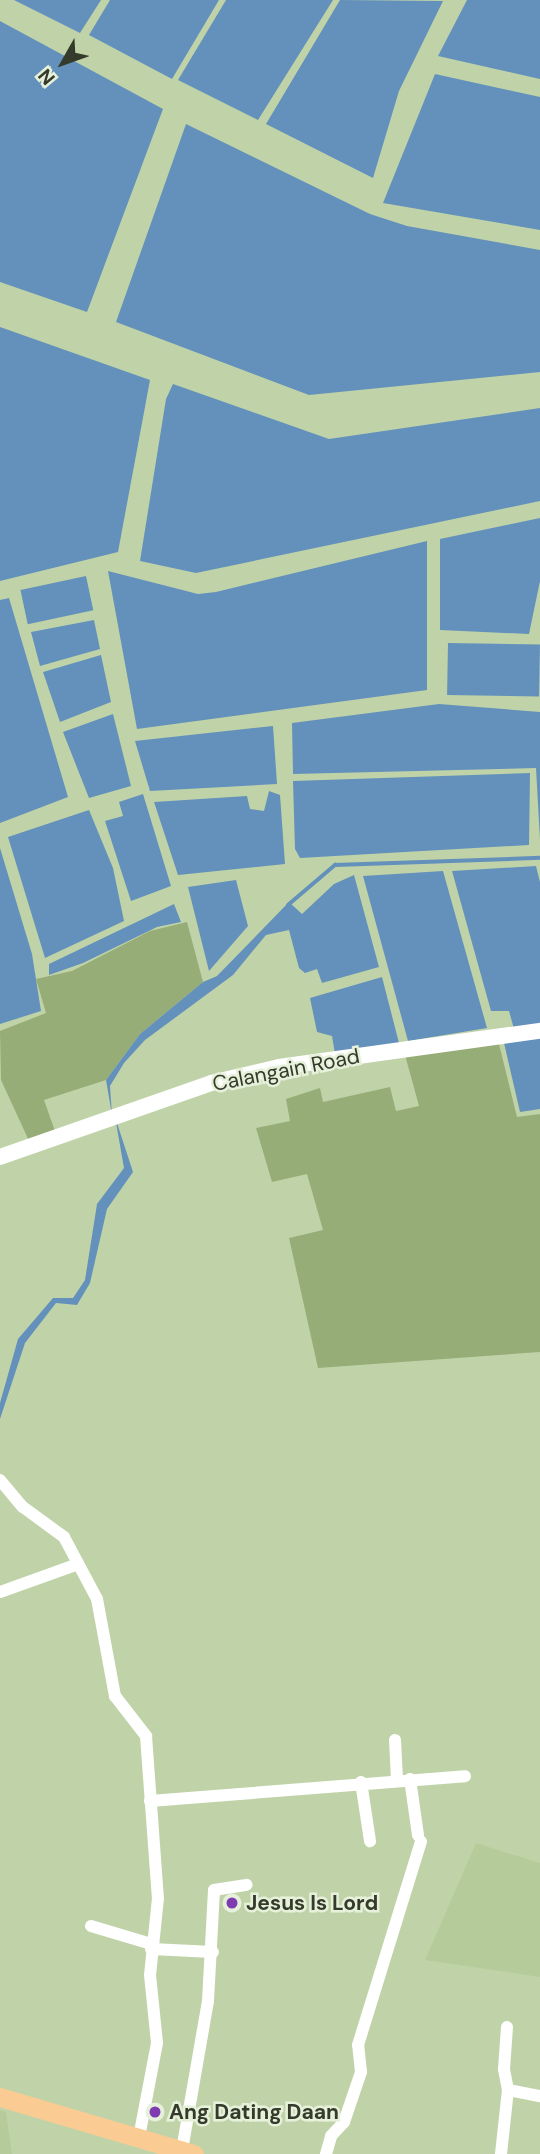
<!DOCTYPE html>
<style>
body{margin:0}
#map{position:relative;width:540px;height:2154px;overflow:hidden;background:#c0d3a8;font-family:"DM Sans",sans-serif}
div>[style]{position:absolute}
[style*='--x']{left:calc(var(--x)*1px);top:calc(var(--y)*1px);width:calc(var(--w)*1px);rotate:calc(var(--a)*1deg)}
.built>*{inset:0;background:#b5cc9a}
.green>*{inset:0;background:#96ad78}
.water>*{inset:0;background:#6391bb;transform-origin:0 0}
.stream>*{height:3.5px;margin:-1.75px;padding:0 1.75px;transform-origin:1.75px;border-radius:1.75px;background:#6391bb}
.minor>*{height:12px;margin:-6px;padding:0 6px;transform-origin:6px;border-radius:6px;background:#fff}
.tertiary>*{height:16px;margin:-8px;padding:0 8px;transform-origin:8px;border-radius:8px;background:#fff}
.primary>*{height:19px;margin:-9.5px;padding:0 9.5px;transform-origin:9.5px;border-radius:9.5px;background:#facb92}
.dots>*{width:19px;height:19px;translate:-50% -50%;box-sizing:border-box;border:4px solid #e6f0da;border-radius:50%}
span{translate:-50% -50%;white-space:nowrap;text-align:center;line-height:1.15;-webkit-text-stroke:5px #e6f0da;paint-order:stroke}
.street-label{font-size:21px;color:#343b2a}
.poi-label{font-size:21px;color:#343b2a;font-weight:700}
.left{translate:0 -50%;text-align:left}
.north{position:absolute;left:28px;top:28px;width:70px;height:70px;-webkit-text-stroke:5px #e6f0da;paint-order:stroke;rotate:230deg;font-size:19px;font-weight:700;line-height:28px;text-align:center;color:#343b2a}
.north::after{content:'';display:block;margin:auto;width:24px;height:32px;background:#343b2a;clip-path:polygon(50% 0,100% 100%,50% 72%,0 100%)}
</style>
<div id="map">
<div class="built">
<div style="clip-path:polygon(476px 1843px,540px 1863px,540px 1977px,425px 1960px)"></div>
<div style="clip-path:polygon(0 2110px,6px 2112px,12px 2154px,0 2154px)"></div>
</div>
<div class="green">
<div style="clip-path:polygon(187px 922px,203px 982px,140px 1034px,106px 1080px,44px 1100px,56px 1134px,30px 1143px,1px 1080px,0 1031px,46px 1013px,36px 979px,72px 971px,150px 931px)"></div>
<div style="clip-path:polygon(499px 1044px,517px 1117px,540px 1114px,540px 1352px,318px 1368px,289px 1238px,323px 1230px,307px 1174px,272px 1182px,256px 1128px,290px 1121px,286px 1099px,320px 1088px,323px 1102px,390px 1087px,396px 1111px,419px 1106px,405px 1055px)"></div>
</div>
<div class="water">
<div style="clip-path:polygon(14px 0,101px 0,80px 33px)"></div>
<div style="clip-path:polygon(110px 0,219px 0,172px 79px,89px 35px)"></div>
<div style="clip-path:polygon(226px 0,333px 0,258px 120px,178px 80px)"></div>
<div style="clip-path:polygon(340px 0,443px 1px,399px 91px,373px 178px,266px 124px)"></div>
<div style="clip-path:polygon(467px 0,540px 0,540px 79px,438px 56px)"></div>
<div style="clip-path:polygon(0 21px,163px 109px,87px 312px,0 282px)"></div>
<div style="clip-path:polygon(435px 74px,540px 97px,540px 230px,383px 203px)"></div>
<div style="clip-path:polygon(186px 124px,370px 214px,407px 226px,540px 250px,540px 372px,309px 395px,116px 322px)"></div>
<div style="clip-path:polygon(0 327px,150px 380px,118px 552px,0 581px)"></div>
<div style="clip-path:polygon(173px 384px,329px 439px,540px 408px,540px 501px,196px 573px,140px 561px,166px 399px)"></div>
<div style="clip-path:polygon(540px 518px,540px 581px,529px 634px,440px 630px,440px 539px)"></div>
<div style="clip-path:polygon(427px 541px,427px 690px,137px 729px,108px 571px,198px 594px,216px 592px)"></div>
<div style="left:86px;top:576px;width:35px;height:67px;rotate:78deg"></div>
<div style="clip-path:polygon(9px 598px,68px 797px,0 823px,0 600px)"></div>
<div style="clip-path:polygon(94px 620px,100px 649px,40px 666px,31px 632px)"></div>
<div style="left:448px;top:643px;width:92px;height:52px;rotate:1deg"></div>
<div style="clip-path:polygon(101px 655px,111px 702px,60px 722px,43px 672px)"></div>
<div style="clip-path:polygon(439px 704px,540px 712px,540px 840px,536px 768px,293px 774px,292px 723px)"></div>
<div style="clip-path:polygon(113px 714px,131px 786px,89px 798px,63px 732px)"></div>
<div style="clip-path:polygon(273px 726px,277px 784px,150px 791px,135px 741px)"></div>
<div style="clip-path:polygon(530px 773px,529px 845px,300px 858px,295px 849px,293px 781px)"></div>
<div style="clip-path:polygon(269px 791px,280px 795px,285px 864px,178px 875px,154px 802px,247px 796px,250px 809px,264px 811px)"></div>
<div style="clip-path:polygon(143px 794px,171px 886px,131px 901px,105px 821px,123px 816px,119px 802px)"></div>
<div style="clip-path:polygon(89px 810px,113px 868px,124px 921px,45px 958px,8px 837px)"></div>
<div style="clip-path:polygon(0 848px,32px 954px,41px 1011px,0 1024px)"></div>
<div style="clip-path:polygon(536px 866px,540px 882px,540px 1026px,514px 1029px,509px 1011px,491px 1011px,452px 871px)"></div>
<div style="clip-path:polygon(443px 871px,487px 1028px,408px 1041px,363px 876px)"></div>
<div style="clip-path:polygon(354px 875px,379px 967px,322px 983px,317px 969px,305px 973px,299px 968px,289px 930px,266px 935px,233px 975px,145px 1040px,124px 1063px,110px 1086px,112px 1115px,106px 1080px,140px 1034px,203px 982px,217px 976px,289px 902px,302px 914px,334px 884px)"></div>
<div style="clip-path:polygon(236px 880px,248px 926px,209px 971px,188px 887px)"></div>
<div style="clip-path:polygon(174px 904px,181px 922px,157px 927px,83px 963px,49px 975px,49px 964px)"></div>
<div style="clip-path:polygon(382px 977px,399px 1043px,335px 1054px,332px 1036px,317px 1032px,310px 998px)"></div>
<div style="clip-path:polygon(540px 1037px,540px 1109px,520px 1112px,504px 1043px)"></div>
<div style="clip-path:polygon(115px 1117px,133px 1172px,107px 1209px,90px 1283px,77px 1305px,56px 1303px,25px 1343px,0 1419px,0 1403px,18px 1339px,53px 1298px,73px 1298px,85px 1280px,97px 1204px,124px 1168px)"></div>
</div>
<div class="stream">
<div style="--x:288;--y:905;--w:62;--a:-40.4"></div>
<div style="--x:335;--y:865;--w:205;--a:-2"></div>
</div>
<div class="minor">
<div style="--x:0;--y:1480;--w:35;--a:50"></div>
<div style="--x:23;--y:1507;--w:51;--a:36.2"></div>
<div style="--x:64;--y:1537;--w:70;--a:62"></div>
<div style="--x:97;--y:1599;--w:99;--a:79.5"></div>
<div style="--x:115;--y:1696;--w:51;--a:52.2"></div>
<div style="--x:146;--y:1736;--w:162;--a:85.8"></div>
<div style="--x:158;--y:1898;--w:77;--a:95.9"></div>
<div style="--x:150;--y:1975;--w:68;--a:84.1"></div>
<div style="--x:157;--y:2043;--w:96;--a:100.8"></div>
<div style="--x:0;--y:1592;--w:83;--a:-19.7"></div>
<div style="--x:395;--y:1740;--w:40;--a:87.1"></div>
<div style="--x:410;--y:1779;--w:57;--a:81.9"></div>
<div style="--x:361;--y:1782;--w:60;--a:81.3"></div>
<div style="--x:150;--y:1801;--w:316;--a:-4.5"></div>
<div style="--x:91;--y:1926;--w:63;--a:16.7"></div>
<div style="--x:151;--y:1949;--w:62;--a:2.8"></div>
<div style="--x:508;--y:2090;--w:33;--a:11"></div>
<div style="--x:182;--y:2150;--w:151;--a:-80.1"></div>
<div style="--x:208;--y:2001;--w:111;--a:-86.9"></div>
<div style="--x:214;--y:1890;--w:33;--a:-9"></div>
<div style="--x:326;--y:2154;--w:19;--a:-74"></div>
<div style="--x:331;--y:2136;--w:19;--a:-47"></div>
<div style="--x:344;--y:2122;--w:53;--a:-71.2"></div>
<div style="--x:361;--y:2072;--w:27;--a:-96"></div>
<div style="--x:358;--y:2045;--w:213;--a:-72.8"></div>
<div style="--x:501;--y:2154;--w:64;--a:-83.8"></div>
<div style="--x:508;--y:2090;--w:21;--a:-101"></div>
<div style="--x:504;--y:2069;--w:42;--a:-85.9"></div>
</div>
<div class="tertiary">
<div style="--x:0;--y:1157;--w:224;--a:-19.3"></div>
<div style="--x:211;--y:1083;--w:70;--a:-13.2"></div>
<div style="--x:279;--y:1067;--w:263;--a:-7.9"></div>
</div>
<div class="primary">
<div style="--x:0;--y:2097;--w:202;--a:16.4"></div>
</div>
<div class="dots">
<div style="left:232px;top:1903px;background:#7f3cb0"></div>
<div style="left:155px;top:2112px;background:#7f3cb0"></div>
</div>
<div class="street-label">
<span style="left:286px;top:1070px;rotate:-11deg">Calangain Road</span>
</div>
<div class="poi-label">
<span class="left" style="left:246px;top:1903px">Jesus Is Lord</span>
<span class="left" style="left:169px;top:2112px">Ang Dating Daan</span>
</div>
<div class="north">N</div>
</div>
